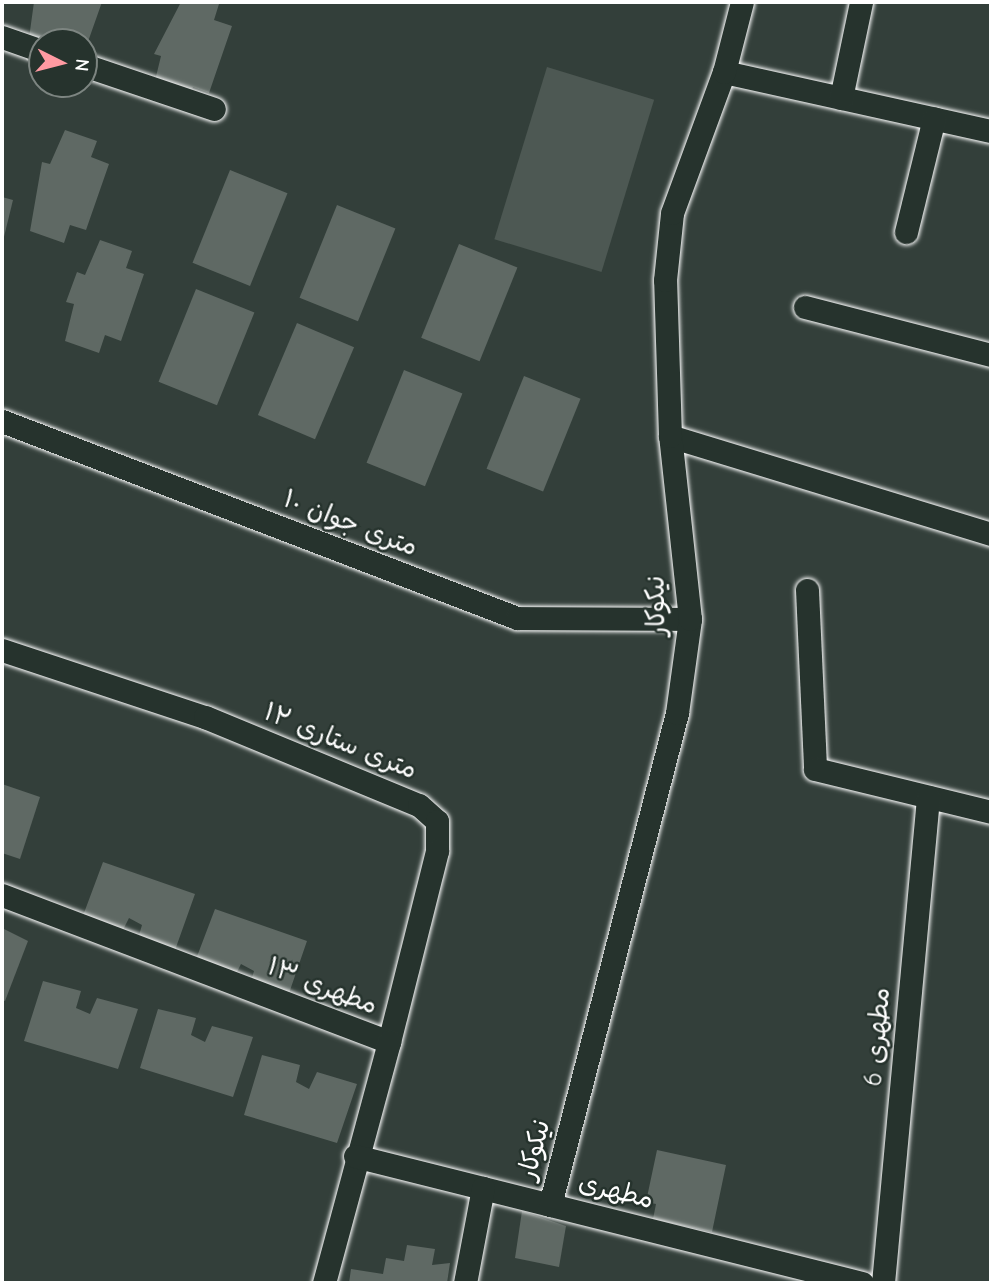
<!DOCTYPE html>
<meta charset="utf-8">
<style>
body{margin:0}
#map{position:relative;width:993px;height:1285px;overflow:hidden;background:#333f3a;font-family:"Comic Neue","Playpen Sans Arabic",sans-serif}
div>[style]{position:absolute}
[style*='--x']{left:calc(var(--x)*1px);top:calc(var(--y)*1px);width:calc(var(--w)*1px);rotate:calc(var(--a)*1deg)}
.green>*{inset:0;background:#4d5853;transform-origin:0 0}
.building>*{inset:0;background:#5f6964;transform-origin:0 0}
.roads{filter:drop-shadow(0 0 2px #fff) drop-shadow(0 0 2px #fff)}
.street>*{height:23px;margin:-11.5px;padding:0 11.5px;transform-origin:11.5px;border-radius:11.5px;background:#26332d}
span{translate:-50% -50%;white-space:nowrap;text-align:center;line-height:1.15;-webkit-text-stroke:5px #26332d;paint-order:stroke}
.street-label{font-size:26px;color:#fff}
.frame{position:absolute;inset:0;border:4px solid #fff;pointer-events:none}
.north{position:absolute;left:28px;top:28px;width:70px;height:70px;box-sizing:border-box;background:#26332d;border:2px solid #7d8581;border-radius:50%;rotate:96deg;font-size:19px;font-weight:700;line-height:28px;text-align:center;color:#fff}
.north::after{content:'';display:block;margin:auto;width:24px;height:32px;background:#ff9aa2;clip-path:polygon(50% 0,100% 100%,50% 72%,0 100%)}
</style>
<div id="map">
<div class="green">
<div style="left:547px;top:67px;width:112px;height:180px;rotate:17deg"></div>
</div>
<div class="building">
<div style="clip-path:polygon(34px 2px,102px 2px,84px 53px,84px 42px,42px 42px,42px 65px,26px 60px)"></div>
<div style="clip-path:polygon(181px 2px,219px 4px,214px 20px,232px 26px,209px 93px,193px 87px,186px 105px,152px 93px,161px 56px,154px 54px)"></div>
<div style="clip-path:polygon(65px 130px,97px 141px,91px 157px,109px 164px,86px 230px,70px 225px,64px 243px,30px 231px,42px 162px,50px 164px)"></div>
<div style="left:230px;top:170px;width:62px;height:100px;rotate:22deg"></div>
<div style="clip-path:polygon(2px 197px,13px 200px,2px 245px)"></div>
<div style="left:337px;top:205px;width:63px;height:100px;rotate:22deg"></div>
<div style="clip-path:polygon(100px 240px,132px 251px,126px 268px,144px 274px,121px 341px,105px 335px,99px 353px,65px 341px,74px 304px,66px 302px,77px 272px,85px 275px)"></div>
<div style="left:459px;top:244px;width:63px;height:101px;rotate:22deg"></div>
<div style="left:196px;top:289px;width:63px;height:100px;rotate:22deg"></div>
<div style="left:297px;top:323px;width:62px;height:100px;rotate:23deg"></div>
<div style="left:404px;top:370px;width:63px;height:100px;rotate:22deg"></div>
<div style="left:524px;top:376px;width:61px;height:100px;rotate:22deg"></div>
<div style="clip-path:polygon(2px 784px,40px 797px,20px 859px,2px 853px)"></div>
<div style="clip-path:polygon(103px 862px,195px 894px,174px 953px,137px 942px,142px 925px,129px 918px,121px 934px,81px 921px)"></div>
<div style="clip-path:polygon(215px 909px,307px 941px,287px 999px,249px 988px,254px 971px,241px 964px,233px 980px,193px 967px)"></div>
<div style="clip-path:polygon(2px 928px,28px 941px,5px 1001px,2px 1000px)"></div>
<div style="clip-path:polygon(43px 981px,81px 991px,76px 1008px,90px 1014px,97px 998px,138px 1009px,118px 1069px,24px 1041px)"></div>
<div style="clip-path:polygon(158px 1009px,196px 1018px,191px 1035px,205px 1042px,212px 1026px,253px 1037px,233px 1097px,140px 1068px)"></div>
<div style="clip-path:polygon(262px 1055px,300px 1065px,296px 1082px,309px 1089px,317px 1072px,357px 1084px,337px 1143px,244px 1115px)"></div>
<div style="clip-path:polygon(657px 1150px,726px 1165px,712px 1232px,653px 1219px,656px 1204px,646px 1202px)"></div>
<div style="clip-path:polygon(522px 1211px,566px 1226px,559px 1267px,515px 1258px)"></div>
<div style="clip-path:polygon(407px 1245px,435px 1249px,432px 1265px,450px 1263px,447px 1283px,349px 1283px,351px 1269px,383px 1274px,386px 1258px,404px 1261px)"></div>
</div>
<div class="roads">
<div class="street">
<div style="--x:2;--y:37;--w:42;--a:19.3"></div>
<div style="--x:84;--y:65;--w:137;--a:18.7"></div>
<div style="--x:724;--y:72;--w:273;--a:12.5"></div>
<div style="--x:841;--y:98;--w:98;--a:-78.2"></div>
<div style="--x:906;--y:232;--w:117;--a:-76.2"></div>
<div style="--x:805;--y:307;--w:192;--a:14.5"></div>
<div style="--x:2;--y:421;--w:551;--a:20.93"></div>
<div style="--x:517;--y:618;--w:173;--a:0.3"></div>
<div style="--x:670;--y:436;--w:336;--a:17"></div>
<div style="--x:807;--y:590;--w:179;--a:87.4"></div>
<div style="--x:815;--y:769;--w:181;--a:13.7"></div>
<div style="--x:2;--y:650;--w:214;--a:18.3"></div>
<div style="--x:205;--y:717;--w:231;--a:22.4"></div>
<div style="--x:419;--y:805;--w:24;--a:42"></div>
<div style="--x:437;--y:821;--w:30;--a:90"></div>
<div style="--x:437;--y:851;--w:197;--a:104.1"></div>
<div style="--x:2;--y:895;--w:414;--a:20.8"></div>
<div style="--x:389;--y:1042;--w:250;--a:105.1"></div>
<div style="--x:355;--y:1156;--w:523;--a:14.06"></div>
<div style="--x:550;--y:1205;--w:508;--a:-75.53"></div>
<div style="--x:677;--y:713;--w:95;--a:-82.1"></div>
<div style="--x:690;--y:619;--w:184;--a:-96.2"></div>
<div style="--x:670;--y:436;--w:156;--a:-91.8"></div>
<div style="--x:665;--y:280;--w:67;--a:-84"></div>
<div style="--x:672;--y:213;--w:150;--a:-69.8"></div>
<div style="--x:724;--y:72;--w:72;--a:-75.6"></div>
<div style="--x:465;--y:1283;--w:97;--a:-79.3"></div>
<div style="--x:883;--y:1283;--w:488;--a:-84.7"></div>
</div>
</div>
<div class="street-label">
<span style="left:350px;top:524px;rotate:21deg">۱۰ متری جوان</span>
<span style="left:657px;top:606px;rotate:-91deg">نیکوکار</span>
<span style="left:340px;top:742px;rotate:22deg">۱۲ متری ستاری</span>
<span style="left:322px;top:987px;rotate:21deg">مطهری ۱۳</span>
<span style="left:878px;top:1037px;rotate:-85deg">مطهری 6</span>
<span style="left:535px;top:1150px;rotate:-75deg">نیکوکار</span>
<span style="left:616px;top:1192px;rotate:14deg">مطهری</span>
</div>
<div class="frame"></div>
<div class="north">N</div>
</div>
